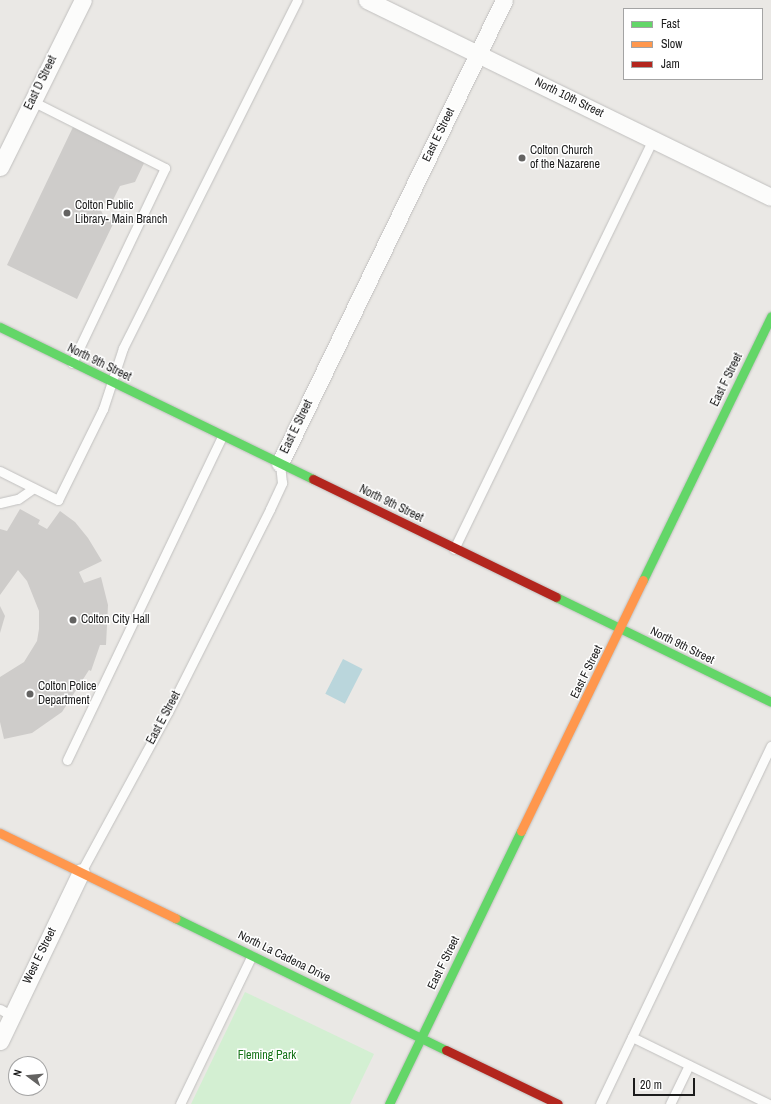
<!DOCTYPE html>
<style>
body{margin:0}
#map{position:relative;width:771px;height:1104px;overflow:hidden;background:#eae8e5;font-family:"Archivo Narrow",sans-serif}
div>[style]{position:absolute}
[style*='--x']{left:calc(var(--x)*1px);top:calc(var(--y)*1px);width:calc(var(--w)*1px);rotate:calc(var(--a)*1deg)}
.park>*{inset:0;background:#d3efd2}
.water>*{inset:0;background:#bad6dc;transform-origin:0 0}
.building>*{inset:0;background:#ceccca}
.roads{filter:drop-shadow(0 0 1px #c1c0bf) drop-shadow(0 0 1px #c1c0bf)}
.lane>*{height:9px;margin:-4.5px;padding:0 4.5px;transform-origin:4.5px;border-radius:4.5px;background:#fcfcfb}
.street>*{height:17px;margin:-8.5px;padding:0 8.5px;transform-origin:8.5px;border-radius:8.5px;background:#fcfcfb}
.fast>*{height:9px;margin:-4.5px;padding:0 4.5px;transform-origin:4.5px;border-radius:4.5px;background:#63d668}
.slow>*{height:9px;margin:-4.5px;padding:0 4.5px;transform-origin:4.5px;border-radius:4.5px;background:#ff974d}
.jam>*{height:9px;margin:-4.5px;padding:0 4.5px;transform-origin:4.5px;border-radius:4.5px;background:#b3261e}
.dots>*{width:11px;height:11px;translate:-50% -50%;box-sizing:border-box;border:2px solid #fff;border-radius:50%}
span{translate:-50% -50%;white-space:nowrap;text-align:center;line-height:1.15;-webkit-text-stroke:3px #fff;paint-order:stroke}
.street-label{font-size:12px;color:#1c1c1c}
.poi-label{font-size:12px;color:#1c1c1c}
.left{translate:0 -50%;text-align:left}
.park-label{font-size:12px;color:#137216}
.legend{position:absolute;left:623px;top:8px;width:140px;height:72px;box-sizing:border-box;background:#fff;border:1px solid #a4a4a4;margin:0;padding:5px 7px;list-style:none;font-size:12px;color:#1c1c1c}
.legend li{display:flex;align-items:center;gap:8px;height:20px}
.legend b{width:20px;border:1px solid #a4a4a4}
.north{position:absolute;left:8px;top:1056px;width:40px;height:40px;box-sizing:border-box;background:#fff;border:1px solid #a4a4a4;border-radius:50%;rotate:286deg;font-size:11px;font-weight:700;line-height:16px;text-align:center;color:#1c1c1c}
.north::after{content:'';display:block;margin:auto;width:14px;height:18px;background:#646362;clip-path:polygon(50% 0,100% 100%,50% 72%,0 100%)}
.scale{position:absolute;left:633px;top:1078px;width:62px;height:18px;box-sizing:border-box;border:2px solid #1c1c1c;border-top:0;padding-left:5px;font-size:12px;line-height:14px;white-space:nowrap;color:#1c1c1c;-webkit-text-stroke:3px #fff;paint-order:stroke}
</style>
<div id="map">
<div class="park">
<div style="clip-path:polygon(245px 992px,374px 1054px,350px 1104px,191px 1104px)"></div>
</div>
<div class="water">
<div style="left:343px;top:659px;width:22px;height:39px;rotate:27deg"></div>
</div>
<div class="building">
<div style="clip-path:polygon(73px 127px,145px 161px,135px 182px,120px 186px,112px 202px,102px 204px,100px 208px,104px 217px,114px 222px,77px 299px,7px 265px)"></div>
<div style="clip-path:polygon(20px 509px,40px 520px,38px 524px,47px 529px,60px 511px,75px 522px,88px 538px,102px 561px,79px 572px,84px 583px,101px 577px,108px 605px,106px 645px,100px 645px,91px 671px,89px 670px,62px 712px,32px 733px,4px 739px,0 722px,0 677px,24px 662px,37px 641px,39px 629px,39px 611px,27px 581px,18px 570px,0 595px,0 529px,7px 531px)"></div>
<div style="clip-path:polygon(0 606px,5px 616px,0 633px)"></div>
</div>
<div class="roads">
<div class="lane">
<div style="--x:32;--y:101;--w:149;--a:26.7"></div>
<div style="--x:165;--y:168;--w:216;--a:115.5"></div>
<div style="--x:0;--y:471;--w:65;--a:26.6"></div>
<div style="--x:58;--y:500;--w:102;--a:-63.7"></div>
<div style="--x:103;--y:409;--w:64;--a:-71.8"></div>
<div style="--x:123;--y:348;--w:389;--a:-63.4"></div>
<div style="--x:0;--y:503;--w:18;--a:-13"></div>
<div style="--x:18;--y:499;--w:19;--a:-35"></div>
<div style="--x:454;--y:549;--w:456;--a:-64.1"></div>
<div style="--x:67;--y:760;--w:358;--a:-64.4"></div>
<div style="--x:81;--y:872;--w:182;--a:-61.5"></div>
<div style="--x:168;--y:712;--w:227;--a:-63.3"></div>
<div style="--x:270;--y:509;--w:29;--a:-65"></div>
<div style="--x:282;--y:483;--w:19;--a:-96"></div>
<div style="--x:0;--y:1009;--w:14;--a:30"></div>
<div style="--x:632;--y:1037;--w:153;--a:26.1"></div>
<div style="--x:180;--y:1104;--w:165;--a:-64.2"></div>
<div style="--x:600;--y:1104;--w:397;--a:-64.5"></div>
<div style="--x:670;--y:1104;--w:43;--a:-64"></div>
</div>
<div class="street">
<div style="--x:367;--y:0;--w:449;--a:26"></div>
<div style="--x:0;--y:167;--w:186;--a:-63.6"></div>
<div style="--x:280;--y:463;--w:514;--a:-64.18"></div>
<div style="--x:0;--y:1041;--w:187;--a:-64.4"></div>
</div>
<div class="fast">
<div style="--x:0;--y:327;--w:348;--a:25.9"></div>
<div style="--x:643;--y:580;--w:293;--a:-64.1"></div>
<div style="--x:556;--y:597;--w:239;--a:26"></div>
<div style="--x:175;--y:918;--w:301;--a:26"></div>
<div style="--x:389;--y:1104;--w:303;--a:-64.2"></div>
</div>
<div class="slow">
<div style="--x:521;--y:831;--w:279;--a:-64.1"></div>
<div style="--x:0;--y:833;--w:195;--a:25.9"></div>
</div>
<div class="jam">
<div style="--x:313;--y:479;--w:270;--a:25.9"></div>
<div style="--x:446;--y:1050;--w:124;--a:25.7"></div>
</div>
</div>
<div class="dots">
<div style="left:522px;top:158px;background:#646362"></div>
<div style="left:67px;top:213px;background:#646362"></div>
<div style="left:73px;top:620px;background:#646362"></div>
<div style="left:30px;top:694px;background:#646362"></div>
</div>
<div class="street-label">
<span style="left:41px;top:83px;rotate:-64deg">East D Street</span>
<span style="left:569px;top:98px;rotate:26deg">North 10th Street</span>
<span style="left:439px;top:135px;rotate:-64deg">East E Street</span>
<span style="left:99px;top:363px;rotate:26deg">North 9th Street</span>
<span style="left:727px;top:380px;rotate:-64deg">East F Street</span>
<span style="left:297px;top:427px;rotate:-64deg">East E Street</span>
<span style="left:391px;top:504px;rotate:26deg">North 9th Street</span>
<span style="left:682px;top:646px;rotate:26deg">North 9th Street</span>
<span style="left:587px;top:672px;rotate:-64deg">East F Street</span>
<span style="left:164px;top:718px;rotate:-62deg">East E Street</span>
<span style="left:40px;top:956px;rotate:-64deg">West E Street</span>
<span style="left:284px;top:957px;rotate:26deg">North La Cadena Drive</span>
<span style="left:444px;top:963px;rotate:-64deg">East F Street</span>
</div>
<div class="poi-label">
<span class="left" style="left:530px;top:158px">Colton Church<br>of the Nazarene</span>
<span class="left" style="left:75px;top:213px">Colton Public<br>Library- Main Branch</span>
<span class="left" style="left:81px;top:620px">Colton City Hall</span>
<span class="left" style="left:38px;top:694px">Colton Police<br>Department</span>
</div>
<div class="park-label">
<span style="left:267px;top:1056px">Fleming Park</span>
</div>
<ul class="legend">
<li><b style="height:5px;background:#63d668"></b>Fast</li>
<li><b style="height:5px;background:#ff974d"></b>Slow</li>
<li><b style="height:5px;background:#b3261e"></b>Jam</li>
</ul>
<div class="north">N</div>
<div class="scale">20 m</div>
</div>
